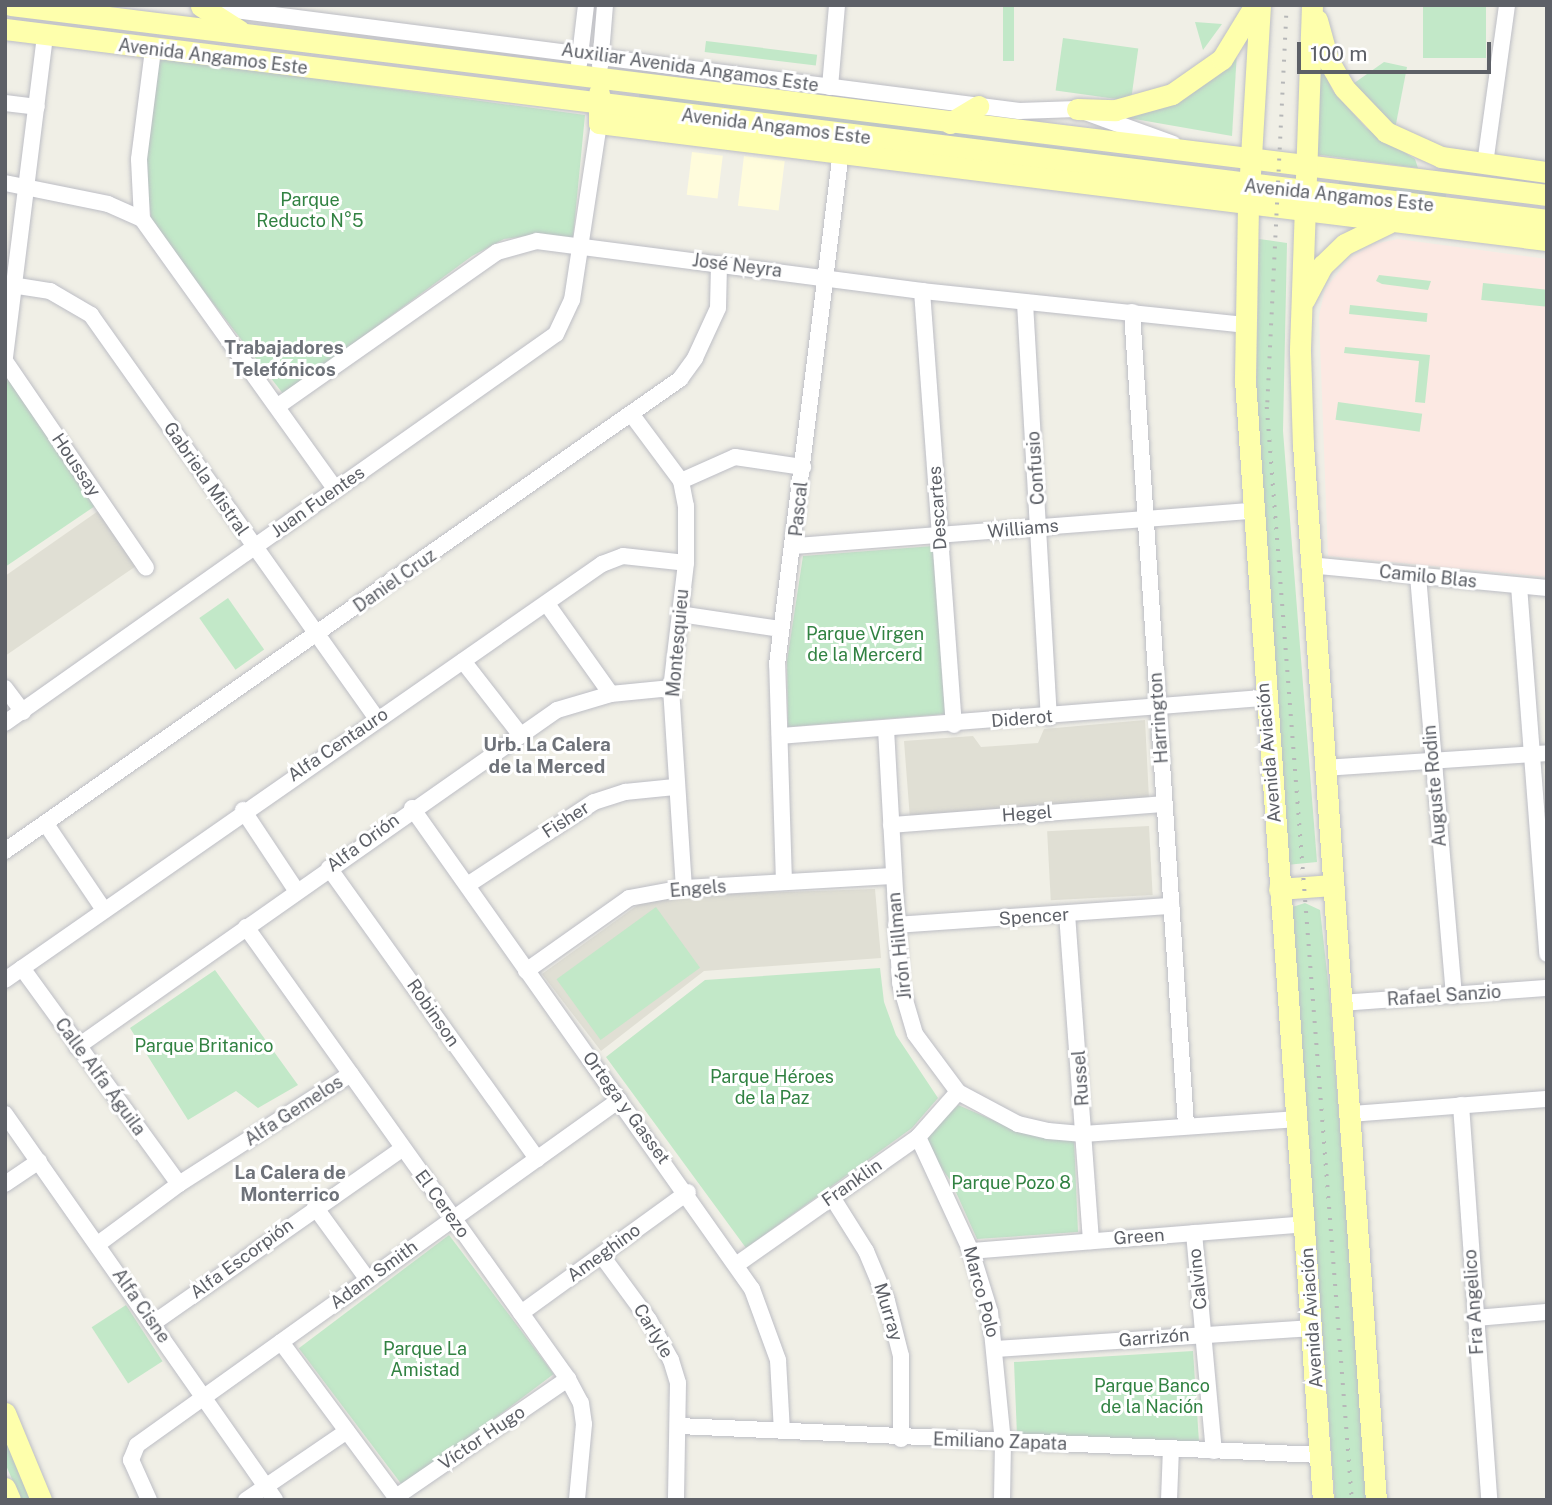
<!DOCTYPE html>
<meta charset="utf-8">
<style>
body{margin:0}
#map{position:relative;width:1552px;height:1505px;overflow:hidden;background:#f0efe6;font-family:"Public Sans",sans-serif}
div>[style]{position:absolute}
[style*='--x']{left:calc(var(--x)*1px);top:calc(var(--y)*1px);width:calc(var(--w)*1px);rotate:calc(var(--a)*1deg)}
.commercial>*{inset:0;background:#fffcdc;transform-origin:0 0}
.education>*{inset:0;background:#e0dfd4;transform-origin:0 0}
.medical>*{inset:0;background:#fce9e3}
.green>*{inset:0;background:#c2e8c8;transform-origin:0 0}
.roads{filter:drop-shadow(0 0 2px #bdbec5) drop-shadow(0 0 2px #bdbec5)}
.minor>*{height:16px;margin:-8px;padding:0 8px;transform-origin:8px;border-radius:8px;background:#fff}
.major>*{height:21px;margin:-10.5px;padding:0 10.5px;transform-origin:10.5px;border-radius:10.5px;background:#feffac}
.rail>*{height:3.5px;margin-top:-1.75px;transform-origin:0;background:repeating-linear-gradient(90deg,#b6b7b8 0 2px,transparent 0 11px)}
span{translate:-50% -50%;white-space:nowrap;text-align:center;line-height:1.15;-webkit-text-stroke:6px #fff;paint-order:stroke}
.street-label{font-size:18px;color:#5d6067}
.park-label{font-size:18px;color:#318242}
.neighbourhood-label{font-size:19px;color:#6e7279;font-weight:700}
.frame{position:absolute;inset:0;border:7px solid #5d6067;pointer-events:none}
.scale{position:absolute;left:1297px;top:42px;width:194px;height:32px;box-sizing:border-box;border:4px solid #5d6067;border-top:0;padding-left:9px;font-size:21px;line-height:24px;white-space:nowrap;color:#5d6067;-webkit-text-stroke:5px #fff;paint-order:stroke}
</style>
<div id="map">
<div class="commercial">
<div style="left:692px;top:152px;width:31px;height:43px;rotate:7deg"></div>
<div style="left:744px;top:156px;width:41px;height:50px;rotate:7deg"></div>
</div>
<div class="education">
<div style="clip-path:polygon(101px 509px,139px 564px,5px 656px,5px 576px)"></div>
<div style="clip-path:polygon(1145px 720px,1149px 799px,910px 819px,904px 741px,973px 736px,981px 747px,1038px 743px,1044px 729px)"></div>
<div style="left:1149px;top:826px;width:69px;height:102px;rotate:87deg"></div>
<div style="clip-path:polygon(875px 889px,881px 958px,704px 971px,601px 1051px,542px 974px,639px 904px,688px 895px)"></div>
</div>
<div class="medical">
<div style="clip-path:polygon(1398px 239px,1547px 259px,1547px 577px,1328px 556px,1319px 316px,1325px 289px,1351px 257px,1374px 244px)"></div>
</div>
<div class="green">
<div style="left:1003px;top:5px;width:11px;height:56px"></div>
<div style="left:1423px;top:5px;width:63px;height:53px"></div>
<div style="clip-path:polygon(1195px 22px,1222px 24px,1203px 50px)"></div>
<div style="left:1063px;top:38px;width:76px;height:53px;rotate:8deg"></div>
<div style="left:706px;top:41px;width:112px;height:11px;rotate:7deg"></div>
<div style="clip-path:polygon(1237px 51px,1232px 136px,1123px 117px)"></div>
<div style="clip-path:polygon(155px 57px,585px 115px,573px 238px,534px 235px,504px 239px,472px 256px,284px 395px,152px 224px,143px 158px)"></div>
<div style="clip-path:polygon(1384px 62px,1407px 67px,1395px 129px,1350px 86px)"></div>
<div style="clip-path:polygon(1320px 64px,1333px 91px,1366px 128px,1415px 159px,1418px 168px,1313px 154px)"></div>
<div style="clip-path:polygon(640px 90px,1207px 167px,638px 103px)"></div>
<div style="left:1339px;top:181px;width:108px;height:9px;rotate:6deg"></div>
<div style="clip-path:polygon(1259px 239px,1287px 243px,1283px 431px,1317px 862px,1286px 865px,1256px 412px)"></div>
<div style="clip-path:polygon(1379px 275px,1431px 281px,1428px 290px,1382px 284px,1376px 281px)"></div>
<div style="left:1483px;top:283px;width:64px;height:17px;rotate:6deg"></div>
<div style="left:1350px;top:305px;width:78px;height:9px;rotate:6deg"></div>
<div style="clip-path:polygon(1345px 347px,1430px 355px,1425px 403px,1415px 402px,1419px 361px,1344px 353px)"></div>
<div style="clip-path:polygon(8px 376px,95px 506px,5px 567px,5px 397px)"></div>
<div style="left:1338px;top:402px;width:85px;height:18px;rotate:8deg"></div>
<div style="clip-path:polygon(933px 546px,945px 714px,788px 727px,787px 661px,803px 556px)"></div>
<div style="left:228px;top:598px;width:63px;height:35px;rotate:55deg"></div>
<div style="clip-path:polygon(1305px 903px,1320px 910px,1329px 990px,1369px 1500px,1335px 1500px,1289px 908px)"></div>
<div style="left:656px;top:907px;width:75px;height:123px;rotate:54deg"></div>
<div style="clip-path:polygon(880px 968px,884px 1002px,896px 1035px,938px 1098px,912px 1128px,746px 1248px,606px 1057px,705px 980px)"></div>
<div style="clip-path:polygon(215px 970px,298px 1085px,258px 1108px,236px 1091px,188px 1120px,130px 1028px)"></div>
<div style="clip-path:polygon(958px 1105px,1016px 1130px,1074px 1139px,1078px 1232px,977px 1239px,951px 1181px,922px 1142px)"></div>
<div style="left:449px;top:1235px;width:174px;height:188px;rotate:53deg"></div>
<div style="left:126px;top:1305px;width:67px;height:41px;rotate:57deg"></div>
<div style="clip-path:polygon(1193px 1351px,1199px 1442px,1017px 1436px,1014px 1362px)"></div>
<div style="clip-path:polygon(5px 1434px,33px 1500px,21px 1500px,5px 1463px)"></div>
</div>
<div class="roads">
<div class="minor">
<div style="--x:204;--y:6;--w:822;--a:7.34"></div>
<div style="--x:1019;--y:111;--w:58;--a:-2"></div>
<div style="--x:1077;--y:109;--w:102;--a:20"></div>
<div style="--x:579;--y:64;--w:59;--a:-83.2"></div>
<div style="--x:600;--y:66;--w:61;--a:-85.3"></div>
<div style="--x:830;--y:87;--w:82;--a:-85.1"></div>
<div style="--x:5;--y:103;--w:32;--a:7"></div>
<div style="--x:1485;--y:164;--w:161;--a:-82.1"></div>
<div style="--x:5;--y:183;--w:105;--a:11.5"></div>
<div style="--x:108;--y:204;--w:37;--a:24"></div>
<div style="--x:142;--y:219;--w:333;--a:54.4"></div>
<div style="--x:142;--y:219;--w:60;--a:-92.9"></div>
<div style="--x:139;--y:159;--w:111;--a:-82.7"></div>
<div style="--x:5;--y:284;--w:46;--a:8.8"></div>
<div style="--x:50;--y:291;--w:48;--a:30.3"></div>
<div style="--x:91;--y:315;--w:494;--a:54.7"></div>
<div style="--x:922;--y:291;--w:435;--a:85.8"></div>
<div style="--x:1025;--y:303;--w:415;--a:86.7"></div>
<div style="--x:1132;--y:312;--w:814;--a:86.2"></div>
<div style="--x:5;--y:357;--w:324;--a:-82.9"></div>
<div style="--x:5;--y:361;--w:250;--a:55.7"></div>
<div style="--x:278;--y:406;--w:268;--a:-35.1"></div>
<div style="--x:497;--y:252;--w:41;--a:-15.4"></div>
<div style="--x:537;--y:241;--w:388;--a:7.4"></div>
<div style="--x:922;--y:291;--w:326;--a:6"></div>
<div style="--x:632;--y:415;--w:82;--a:53.4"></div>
<div style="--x:681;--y:481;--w:25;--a:79"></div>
<div style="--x:686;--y:506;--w:57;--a:90"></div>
<div style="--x:686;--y:563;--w:126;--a:96.8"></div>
<div style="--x:671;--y:688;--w:200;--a:86.3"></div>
<div style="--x:681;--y:481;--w:59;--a:-24"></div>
<div style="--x:735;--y:457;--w:69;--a:8.4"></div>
<div style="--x:795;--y:546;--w:457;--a:-4.4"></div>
<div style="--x:1309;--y:565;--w:239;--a:5.5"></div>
<div style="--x:1418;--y:576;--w:421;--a:85.1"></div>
<div style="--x:1519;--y:586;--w:369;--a:85.6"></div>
<div style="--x:547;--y:604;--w:110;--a:54.6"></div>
<div style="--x:680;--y:614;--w:101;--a:8.5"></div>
<div style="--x:463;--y:661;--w:91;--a:52.1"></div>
<div style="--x:5;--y:688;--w:30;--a:53"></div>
<div style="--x:5;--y:723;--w:674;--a:-35.22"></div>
<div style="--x:556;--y:334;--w:38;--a:-65"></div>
<div style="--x:572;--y:300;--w:179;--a:-81.3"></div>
<div style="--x:886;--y:729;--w:254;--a:86.8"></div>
<div style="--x:900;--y:983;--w:53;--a:73.6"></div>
<div style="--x:915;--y:1034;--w:72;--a:53.4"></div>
<div style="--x:958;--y:1092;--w:68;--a:28.1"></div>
<div style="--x:1018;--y:1124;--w:31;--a:13"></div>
<div style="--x:1048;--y:1131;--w:36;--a:5"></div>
<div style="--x:1084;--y:1134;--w:214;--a:-4"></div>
<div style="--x:780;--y:736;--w:485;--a:-4.5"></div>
<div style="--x:1324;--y:768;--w:224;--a:-3.8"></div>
<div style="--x:412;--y:808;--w:589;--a:54.75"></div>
<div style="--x:752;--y:1289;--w:76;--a:69.9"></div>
<div style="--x:778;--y:1360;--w:71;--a:86.8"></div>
<div style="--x:243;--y:810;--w:96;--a:56.5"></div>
<div style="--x:46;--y:824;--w:104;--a:56"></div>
<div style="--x:891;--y:825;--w:274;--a:-4.4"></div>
<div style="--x:5;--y:851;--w:824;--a:-34.96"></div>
<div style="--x:680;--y:379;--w:26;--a:-54"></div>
<div style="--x:695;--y:358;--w:55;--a:-65.3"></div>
<div style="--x:718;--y:308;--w:44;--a:-88.7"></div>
<div style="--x:329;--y:868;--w:358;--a:54.4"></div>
<div style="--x:784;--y:882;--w:217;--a:-91.8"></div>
<div style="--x:777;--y:665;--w:525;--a:-82.89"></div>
<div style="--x:469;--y:884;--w:149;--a:-33.3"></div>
<div style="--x:594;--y:802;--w:33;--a:-18"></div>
<div style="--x:625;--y:792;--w:50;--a:-5.7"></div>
<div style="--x:1067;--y:914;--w:328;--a:85.8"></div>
<div style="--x:896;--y:925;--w:276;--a:-4"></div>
<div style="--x:246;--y:927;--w:555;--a:54.53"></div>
<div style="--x:568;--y:1379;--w:27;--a:62"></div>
<div style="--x:581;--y:1403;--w:21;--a:82"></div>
<div style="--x:584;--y:1424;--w:76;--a:95.3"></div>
<div style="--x:22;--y:968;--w:267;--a:54"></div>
<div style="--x:526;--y:971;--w:126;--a:-35.3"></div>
<div style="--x:629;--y:898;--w:56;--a:-10.3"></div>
<div style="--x:684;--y:888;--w:209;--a:-3.3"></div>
<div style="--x:5;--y:980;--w:728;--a:-34.87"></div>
<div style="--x:602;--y:564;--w:22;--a:-21"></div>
<div style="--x:623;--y:556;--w:63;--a:6.3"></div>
<div style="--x:1342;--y:1003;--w:206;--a:-4.2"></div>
<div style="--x:77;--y:1047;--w:586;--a:-35.07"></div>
<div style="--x:557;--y:710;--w:56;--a:-16.5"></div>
<div style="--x:611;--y:694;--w:60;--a:-5.7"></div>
<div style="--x:1461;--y:1105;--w:396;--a:85.9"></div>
<div style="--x:5;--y:1114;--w:471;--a:55"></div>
<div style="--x:1351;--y:1114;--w:197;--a:-4.4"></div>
<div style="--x:918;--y:1137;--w:126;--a:65.1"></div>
<div style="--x:971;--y:1251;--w:64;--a:72.7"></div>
<div style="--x:990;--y:1312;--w:131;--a:84.3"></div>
<div style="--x:1003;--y:1442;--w:58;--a:91"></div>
<div style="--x:5;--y:1184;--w:41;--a:-34.1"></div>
<div style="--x:832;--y:1197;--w:64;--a:57.8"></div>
<div style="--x:866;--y:1251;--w:54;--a:67.2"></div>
<div style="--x:887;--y:1301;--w:57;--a:75.7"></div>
<div style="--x:901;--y:1356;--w:83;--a:90"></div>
<div style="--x:315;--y:1207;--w:90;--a:54"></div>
<div style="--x:1194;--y:1233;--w:219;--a:84.8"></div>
<div style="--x:98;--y:1244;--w:101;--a:-36.5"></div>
<div style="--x:179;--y:1184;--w:204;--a:-32.6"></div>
<div style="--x:971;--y:1251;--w:336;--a:-4.6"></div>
<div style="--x:602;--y:1256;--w:79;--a:53.7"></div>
<div style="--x:649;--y:1320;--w:46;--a:61.2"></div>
<div style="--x:671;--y:1360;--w:24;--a:73"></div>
<div style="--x:678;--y:1383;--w:117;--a:91"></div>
<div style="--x:736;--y:1265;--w:223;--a:-35.1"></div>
<div style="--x:918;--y:1137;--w:60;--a:-48.4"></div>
<div style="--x:521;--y:1313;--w:206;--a:-35.9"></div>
<div style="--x:1475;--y:1318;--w:72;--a:-4.8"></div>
<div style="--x:152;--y:1324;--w:305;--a:-35"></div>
<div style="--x:281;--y:1342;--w:197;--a:53.5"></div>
<div style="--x:996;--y:1349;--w:317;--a:-3.8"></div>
<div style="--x:679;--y:1426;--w:642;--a:2.59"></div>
<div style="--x:396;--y:1497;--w:209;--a:-34.5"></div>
<div style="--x:149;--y:1500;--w:44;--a:-114.2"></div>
<div style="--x:131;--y:1460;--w:16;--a:-68"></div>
<div style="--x:137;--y:1445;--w:593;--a:-35.59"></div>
<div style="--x:246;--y:1500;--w:122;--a:-34.3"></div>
<div style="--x:1169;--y:1500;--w:51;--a:-87.8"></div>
</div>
<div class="major">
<div style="--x:11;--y:5;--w:1548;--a:7.05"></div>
<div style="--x:1260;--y:5;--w:200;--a:93.4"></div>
<div style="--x:1248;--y:205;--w:175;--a:91"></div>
<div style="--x:1245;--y:380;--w:1123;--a:86.02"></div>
<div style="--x:1312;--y:5;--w:346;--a:92"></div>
<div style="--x:1300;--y:351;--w:93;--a:88.2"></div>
<div style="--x:1303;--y:444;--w:1059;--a:86.05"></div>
<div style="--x:201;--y:6;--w:46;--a:32.7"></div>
<div style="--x:1317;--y:20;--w:41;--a:74.6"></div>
<div style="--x:1328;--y:60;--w:32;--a:60"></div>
<div style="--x:1344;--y:88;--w:61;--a:46.3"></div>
<div style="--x:1386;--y:132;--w:60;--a:24.4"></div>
<div style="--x:1441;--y:157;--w:107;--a:8.1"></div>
<div style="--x:5;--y:29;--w:1554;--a:7.06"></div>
<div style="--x:599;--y:93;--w:30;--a:90"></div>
<div style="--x:599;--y:123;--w:955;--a:7.04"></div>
<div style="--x:1077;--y:109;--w:38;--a:2"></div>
<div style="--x:1115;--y:110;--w:59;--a:-15.7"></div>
<div style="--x:1172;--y:94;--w:61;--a:-35"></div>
<div style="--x:1222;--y:59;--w:63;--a:-58.6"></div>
<div style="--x:950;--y:123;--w:33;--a:-31"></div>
<div style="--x:1304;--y:300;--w:40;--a:-62"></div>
<div style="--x:1323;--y:265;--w:30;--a:-44"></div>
<div style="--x:1345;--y:244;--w:48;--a:-26"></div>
<div style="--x:1279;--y:889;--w:53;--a:-4.3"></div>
<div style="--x:5;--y:1413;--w:94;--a:67.5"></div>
<div style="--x:5;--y:1488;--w:13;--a:67"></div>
</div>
</div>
<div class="rail">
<div style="--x:1287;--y:5;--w:402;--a:92.8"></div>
<div style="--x:1267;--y:407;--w:1096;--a:85.55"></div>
</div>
<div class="street-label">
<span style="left:213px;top:57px;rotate:7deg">Avenida Angamos Este</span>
<span style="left:690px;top:68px;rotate:8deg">Auxiliar Avenida Angamos Este</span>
<span style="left:776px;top:127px;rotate:7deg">Avenida Angamos Este</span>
<span style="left:1339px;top:196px;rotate:6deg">Avenida Angamos Este</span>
<span style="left:737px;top:266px;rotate:7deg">José Neyra</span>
<span style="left:76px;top:465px;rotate:56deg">Houssay</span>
<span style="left:1036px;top:468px;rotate:-94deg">Confusio</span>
<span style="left:206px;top:479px;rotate:55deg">Gabriela Mistral</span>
<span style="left:318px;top:502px;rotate:-35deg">Juan Fuentes</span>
<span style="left:938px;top:508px;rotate:-94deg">Descartes</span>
<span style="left:799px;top:509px;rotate:-84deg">Pascal</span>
<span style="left:1023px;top:529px;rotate:-5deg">Williams</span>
<span style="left:1428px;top:577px;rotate:6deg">Camilo Blas</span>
<span style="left:395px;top:581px;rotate:-35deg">Daniel Cruz</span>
<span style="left:678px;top:643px;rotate:-85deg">Montesquieu</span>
<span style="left:1159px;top:718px;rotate:-94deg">Harrington</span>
<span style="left:1022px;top:719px;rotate:-5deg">Diderot</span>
<span style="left:338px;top:745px;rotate:-34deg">Alfa Centauro</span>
<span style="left:1269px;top:753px;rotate:-95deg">Avenida Aviación</span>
<span style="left:1435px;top:786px;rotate:-95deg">Auguste Rodin</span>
<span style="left:1027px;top:814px;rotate:-4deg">Hegel</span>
<span style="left:566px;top:820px;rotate:-33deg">Fisher</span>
<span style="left:363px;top:843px;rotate:-36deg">Alfa Orión</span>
<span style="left:698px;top:889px;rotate:-5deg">Engels</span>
<span style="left:1034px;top:917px;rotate:-4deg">Spencer</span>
<span style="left:900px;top:946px;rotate:-96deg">Jirón Hillman</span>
<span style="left:1444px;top:996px;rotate:-4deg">Rafael Sanzio</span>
<span style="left:433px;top:1013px;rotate:55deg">Robinson</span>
<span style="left:100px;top:1077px;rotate:54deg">Calle Alfa Águila</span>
<span style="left:1081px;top:1078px;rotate:-94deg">Russel</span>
<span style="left:626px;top:1108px;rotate:54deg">Ortega y Gasset</span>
<span style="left:294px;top:1111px;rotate:-33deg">Alfa Gemelos</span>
<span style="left:852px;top:1183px;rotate:-35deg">Franklin</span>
<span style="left:442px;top:1204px;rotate:54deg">El Cerezo</span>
<span style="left:1139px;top:1237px;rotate:-4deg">Green</span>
<span style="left:604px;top:1253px;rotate:-36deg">Ameghino</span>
<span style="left:242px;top:1259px;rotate:-36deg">Alfa Escorpión</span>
<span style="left:374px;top:1275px;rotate:-36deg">Adam Smith</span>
<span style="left:1198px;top:1279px;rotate:-96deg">Calvino</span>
<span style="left:981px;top:1292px;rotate:75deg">Marco Polo</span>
<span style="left:1474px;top:1302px;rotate:-94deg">Fra Angelico</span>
<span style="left:141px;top:1306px;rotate:55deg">Alfa Cisne</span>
<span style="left:888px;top:1312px;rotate:73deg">Murray</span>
<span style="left:1312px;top:1318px;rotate:-94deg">Avenida Aviación</span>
<span style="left:653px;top:1331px;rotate:59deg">Carlyle</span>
<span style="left:1154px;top:1338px;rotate:-5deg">Garrizón</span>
<span style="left:482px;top:1438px;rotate:-34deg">Víctor Hugo</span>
<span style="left:1000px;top:1442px;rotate:2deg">Emiliano Zapata</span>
</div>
<div class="park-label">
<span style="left:310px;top:211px">Parque<br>Reducto N°5</span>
<span style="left:865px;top:645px">Parque Virgen<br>de la Mercerd</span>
<span style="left:204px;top:1046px">Parque Britanico</span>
<span style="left:772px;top:1088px">Parque Héroes<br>de la Paz</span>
<span style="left:1011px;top:1183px">Parque Pozo 8</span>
<span style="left:425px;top:1360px">Parque La<br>Amistad</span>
<span style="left:1152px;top:1397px">Parque Banco<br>de la Nación</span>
</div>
<div class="neighbourhood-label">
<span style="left:284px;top:359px">Trabajadores<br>Telefónicos</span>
<span style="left:547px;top:756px">Urb. La Calera<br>de la Merced</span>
<span style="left:290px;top:1184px">La Calera de<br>Monterrico</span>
</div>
<div class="frame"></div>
<div class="scale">100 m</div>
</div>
